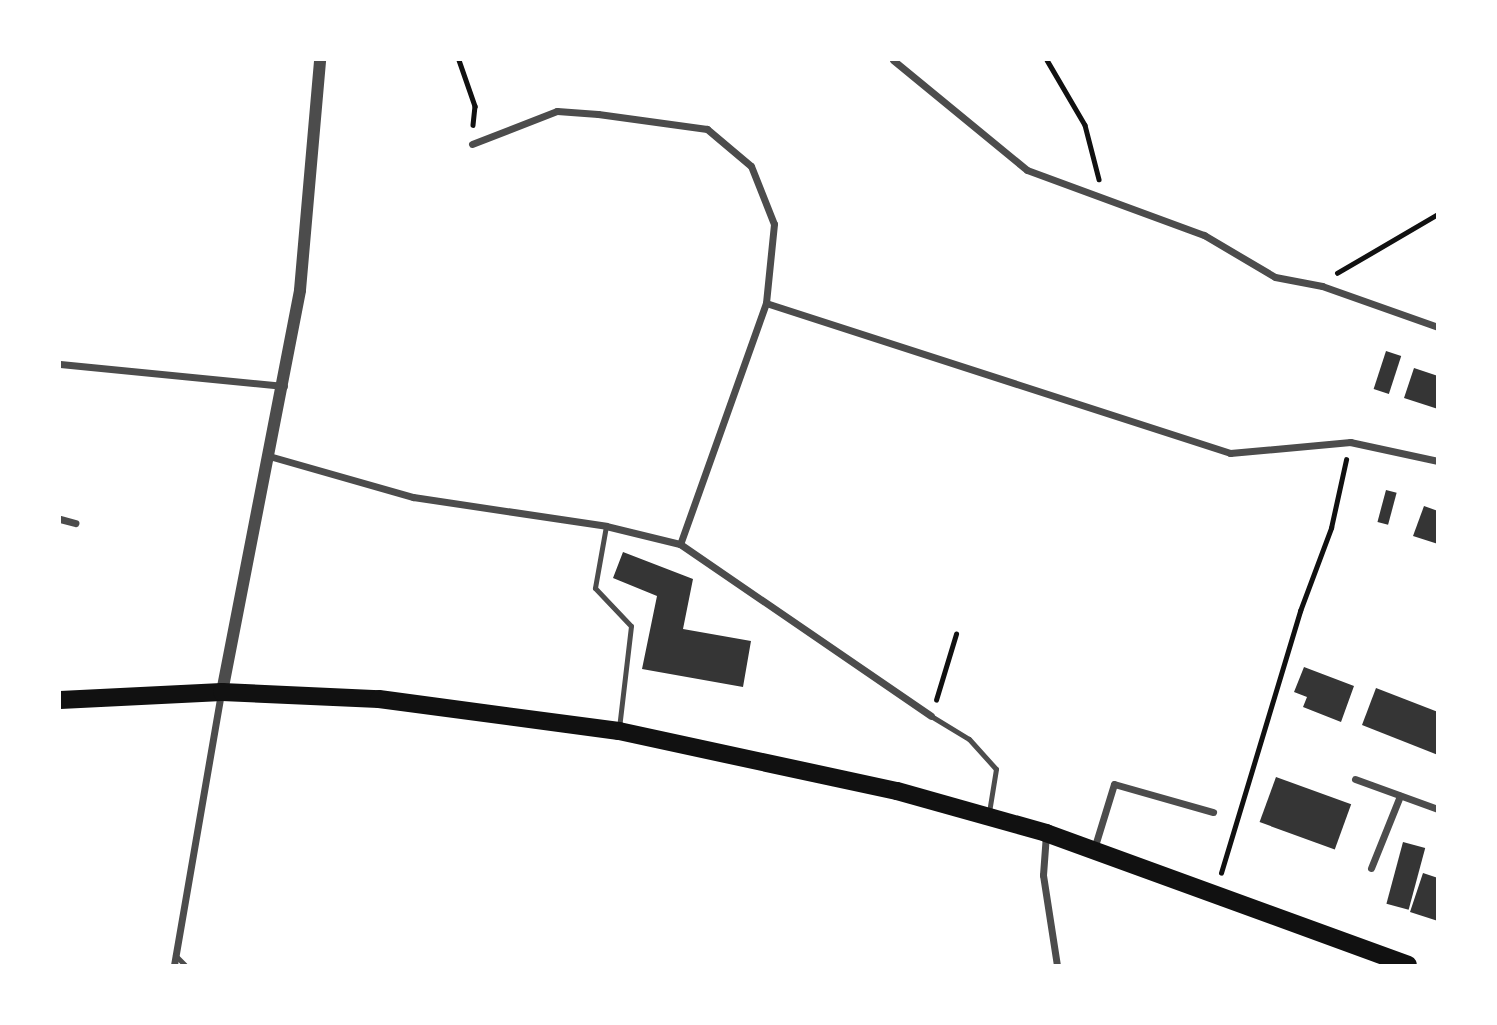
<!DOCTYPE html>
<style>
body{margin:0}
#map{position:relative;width:1497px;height:1025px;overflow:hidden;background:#fff;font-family:Raleway,sans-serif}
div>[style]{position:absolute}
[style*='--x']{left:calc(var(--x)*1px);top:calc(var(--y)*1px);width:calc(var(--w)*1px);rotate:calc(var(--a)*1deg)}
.building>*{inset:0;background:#353535;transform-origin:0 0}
.path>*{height:4.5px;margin:-2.25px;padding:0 2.25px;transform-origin:2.25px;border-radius:2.25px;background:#111}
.service>*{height:5px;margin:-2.5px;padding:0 2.5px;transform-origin:2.5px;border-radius:2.5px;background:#4c4c4c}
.minor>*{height:7px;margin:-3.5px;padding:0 3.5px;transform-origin:3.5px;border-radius:3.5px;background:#4c4c4c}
.tertiary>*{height:12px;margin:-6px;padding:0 6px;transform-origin:6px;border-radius:6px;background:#4c4c4c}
.primary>*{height:18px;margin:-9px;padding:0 9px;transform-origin:9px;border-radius:9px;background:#111}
span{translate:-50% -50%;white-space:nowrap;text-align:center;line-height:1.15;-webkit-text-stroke:5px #fff;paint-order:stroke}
.frame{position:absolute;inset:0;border:61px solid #fff;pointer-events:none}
</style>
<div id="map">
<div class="building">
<div style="left:1386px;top:351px;width:16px;height:40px;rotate:18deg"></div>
<div style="clip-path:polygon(1414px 368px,1438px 376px,1438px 409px,1404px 398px)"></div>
<div style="left:1386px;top:490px;width:11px;height:33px;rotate:15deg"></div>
<div style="clip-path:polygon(1424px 506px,1438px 511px,1438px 544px,1413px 536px)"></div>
<div style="clip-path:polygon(623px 552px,693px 579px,683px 629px,751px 641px,743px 687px,642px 669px,657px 596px,613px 578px)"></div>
<div style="clip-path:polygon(1304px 667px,1354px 686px,1341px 722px,1303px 707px,1307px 697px,1294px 692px)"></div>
<div style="clip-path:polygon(1376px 688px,1438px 712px,1438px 755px,1362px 725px)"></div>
<div style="left:1276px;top:777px;width:80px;height:48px;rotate:20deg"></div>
<div style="left:1403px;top:842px;width:23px;height:64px;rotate:15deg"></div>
<div style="clip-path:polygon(1423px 873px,1438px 878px,1438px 921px,1410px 912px)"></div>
</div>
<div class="path">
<div style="--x:459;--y:60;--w:49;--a:70.8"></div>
<div style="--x:475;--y:106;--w:19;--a:96"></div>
<div style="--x:1047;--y:60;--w:75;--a:59.7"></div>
<div style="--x:1085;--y:125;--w:56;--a:75.5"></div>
<div style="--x:1337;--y:273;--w:117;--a:-30.3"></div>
<div style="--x:936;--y:700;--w:69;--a:-73.1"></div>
<div style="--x:1221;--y:873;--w:274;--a:-73.2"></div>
<div style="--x:1300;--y:611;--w:89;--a:-69.5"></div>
<div style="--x:1331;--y:528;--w:70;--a:-77.6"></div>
</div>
<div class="service">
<div style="--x:606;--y:526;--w:63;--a:100.1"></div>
<div style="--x:595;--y:588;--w:52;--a:46.5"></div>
<div style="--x:631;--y:626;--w:103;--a:96.7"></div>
<div style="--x:931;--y:716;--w:44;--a:31.2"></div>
<div style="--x:969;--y:739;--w:40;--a:48"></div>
<div style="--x:996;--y:769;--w:44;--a:99.2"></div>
<div style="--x:175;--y:955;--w:14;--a:45"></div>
</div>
<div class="minor">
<div style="--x:893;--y:60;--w:173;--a:39.4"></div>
<div style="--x:1027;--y:170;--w:189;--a:20.2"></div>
<div style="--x:1204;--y:235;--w:82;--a:30.6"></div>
<div style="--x:1275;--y:277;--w:48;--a:10.8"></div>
<div style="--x:1322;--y:286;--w:123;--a:19.5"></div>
<div style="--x:472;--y:144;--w:91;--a:-21.2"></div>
<div style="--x:557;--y:111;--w:41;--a:4.2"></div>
<div style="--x:598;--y:114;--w:110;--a:7.8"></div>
<div style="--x:707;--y:129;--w:57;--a:40.1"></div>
<div style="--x:751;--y:166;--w:62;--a:68.4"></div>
<div style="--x:774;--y:224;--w:79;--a:95.8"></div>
<div style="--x:766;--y:303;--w:256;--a:109.6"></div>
<div style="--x:766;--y:303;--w:488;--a:17.9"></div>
<div style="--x:1230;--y:453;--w:121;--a:-5.2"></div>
<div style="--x:1350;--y:442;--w:90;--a:12.2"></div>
<div style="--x:60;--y:364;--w:225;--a:5.6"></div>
<div style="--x:269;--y:456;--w:150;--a:15.9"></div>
<div style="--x:413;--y:497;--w:195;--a:8.5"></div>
<div style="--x:606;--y:526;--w:76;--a:13.7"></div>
<div style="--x:680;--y:544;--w:304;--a:34.4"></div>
<div style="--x:60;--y:519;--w:16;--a:15"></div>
<div style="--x:1355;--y:779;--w:88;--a:19.9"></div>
<div style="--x:1046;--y:834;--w:41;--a:94.2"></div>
<div style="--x:1043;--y:875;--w:91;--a:81.2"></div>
<div style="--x:1094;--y:849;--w:68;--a:-72.9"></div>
<div style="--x:1114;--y:784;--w:103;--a:15.8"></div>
<div style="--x:1371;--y:868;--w:78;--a:-68.1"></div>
<div style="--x:174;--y:965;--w:275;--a:-80.2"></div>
</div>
<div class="tertiary">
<div style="--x:222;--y:692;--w:409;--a:-79"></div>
<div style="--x:300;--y:290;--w:231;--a:-85"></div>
</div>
<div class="primary">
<div style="--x:60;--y:700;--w:162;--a:-2.8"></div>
<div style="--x:222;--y:692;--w:157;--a:2.6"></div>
<div style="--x:379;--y:699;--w:242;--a:7.6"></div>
<div style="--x:619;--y:731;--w:284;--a:12.2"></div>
<div style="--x:897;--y:791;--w:155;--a:15.7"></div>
<div style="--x:1046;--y:833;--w:385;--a:20"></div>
</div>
<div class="frame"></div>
</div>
